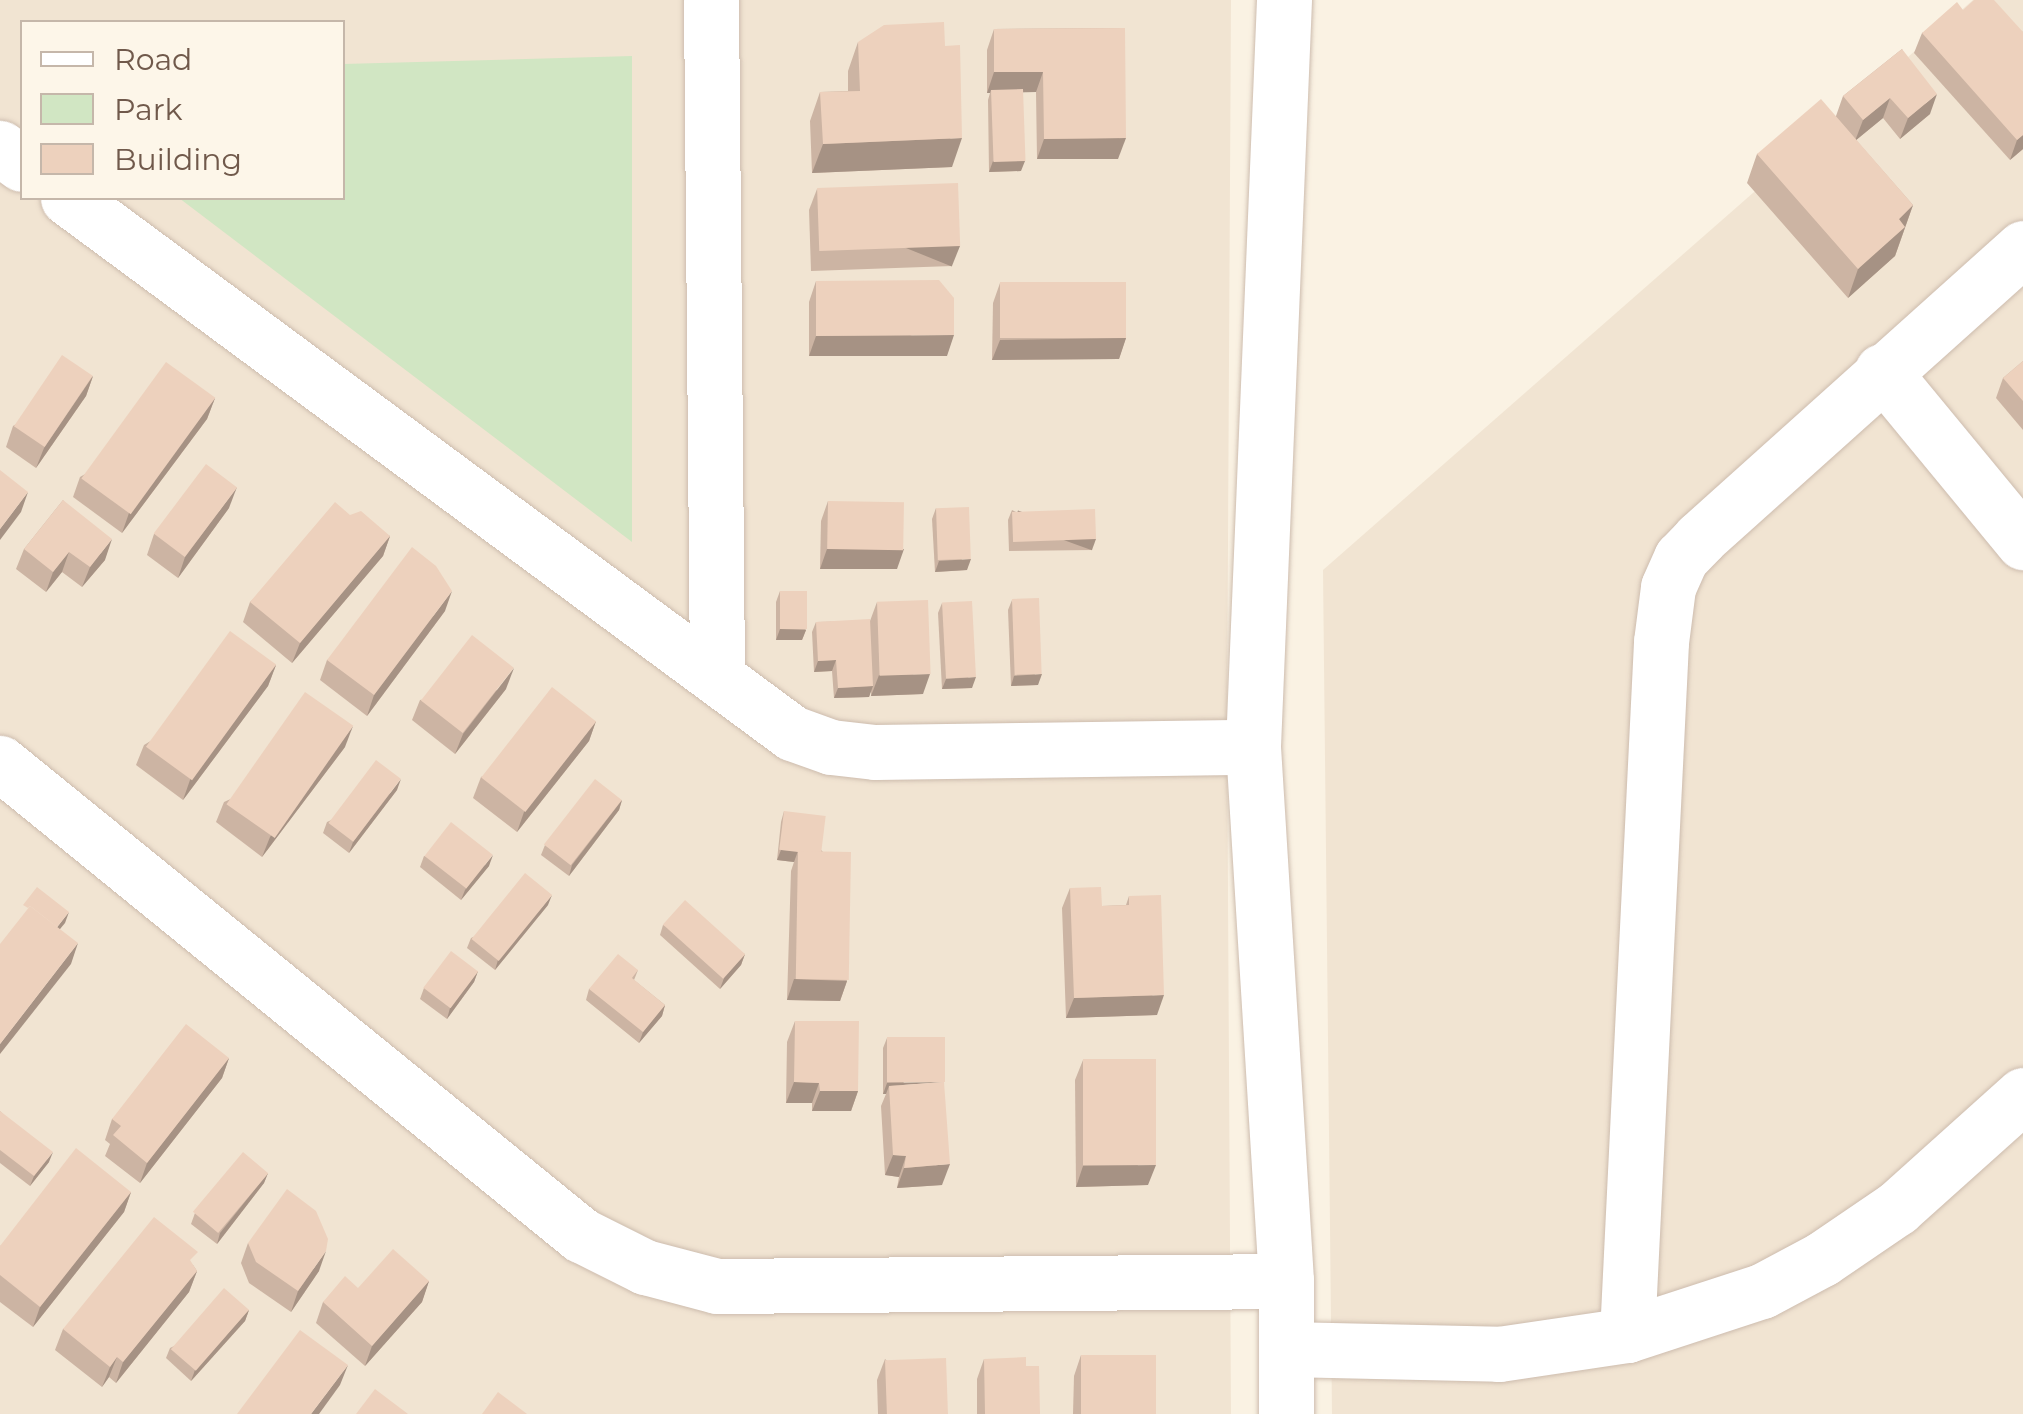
<!DOCTYPE html>
<style>
body{margin:0}
#map{position:relative;width:2023px;height:1414px;overflow:hidden;background:#faf2e3;font-family:Montserrat,sans-serif}
div>[style]{position:absolute}
[style*='--x']{left:calc(var(--x)*1px);top:calc(var(--y)*1px);width:calc(var(--w)*1px);rotate:calc(var(--a)*1deg)}
.residential>*{inset:0;background:#f1e4d2}
.green>*{inset:0;background:#d1e6c3}
.roads{filter:drop-shadow(0 0 2px #cdbcae) drop-shadow(0 0 2px #cdbcae)}
.minor>*{height:55px;margin:-27.5px;padding:0 27.5px;transform-origin:27.5px;border-radius:27.5px;background:#fff}
.wall>*{inset:0;background:#ccb4a3}
.shaded-wall>*{inset:0;background:#a69284;transform-origin:0 0}
.building>*{inset:0;background:#edd1bd;transform-origin:0 0}
span{translate:-50% -50%;white-space:nowrap;text-align:center;line-height:1.15;-webkit-text-stroke:9px #fdf6e9;paint-order:stroke}
.legend{position:absolute;left:20px;top:20px;width:325px;height:180px;box-sizing:border-box;background:#fdf6e9;border:2px solid #c5b7aa;margin:0;padding:12px 18px;list-style:none;font-size:30px;color:#70594b}
.legend li{display:flex;align-items:center;gap:20px;height:50px}
.legend b{width:50px;border:2px solid #c5b7aa}
</style>
<div id="map">
<div class="residential">
<div style="clip-path:polygon(evenodd,0 0,1231px 0,1227px 722px,1231px 1414px,0 1414px,0 0,22px 22px,342px 22px,342px 198px,22px 198px,22px 22px)"></div>
<div style="clip-path:polygon(1973px 0,2023px 0,2023px 1414px,1332px 1414px,1323px 570px)"></div>
</div>
<div class="green">
<div style="clip-path:polygon(632px 56px,632px 542px,179px 198px,342px 198px,343px 64px)"></div>
</div>
<div class="roads">
<div class="minor">
<div style="--x:711;--y:0;--w:677;--a:89.49"></div>
<div style="--x:1284;--y:0;--w:748;--a:92.38"></div>
<div style="--x:1253;--y:747;--w:535;--a:86.46"></div>
<div style="--x:1286;--y:1281;--w:133;--a:90"></div>
<div style="--x:0;--y:148;--w:27;--a:36"></div>
<div style="--x:68;--y:198;--w:900;--a:36.46"></div>
<div style="--x:792;--y:733;--w:41;--a:19.7"></div>
<div style="--x:831;--y:747;--w:44;--a:6.5"></div>
<div style="--x:875;--y:752;--w:378;--a:-0.8"></div>
<div style="--x:1882;--y:371;--w:222;--a:50.5"></div>
<div style="--x:0;--y:763;--w:749;--a:39.09"></div>
<div style="--x:581;--y:1235;--w:72;--a:26.6"></div>
<div style="--x:645;--y:1267;--w:74;--a:14.8"></div>
<div style="--x:717;--y:1286;--w:569;--a:-0.5"></div>
<div style="--x:1627;--y:1335;--w:694;--a:-87.19"></div>
<div style="--x:1661;--y:642;--w:55;--a:-82.7"></div>
<div style="--x:1668;--y:587;--w:32;--a:-66"></div>
<div style="--x:1681;--y:558;--w:28;--a:-46"></div>
<div style="--x:1700;--y:538;--w:434;--a:-41.9"></div>
<div style="--x:1286;--y:1349;--w:213;--a:1.3"></div>
<div style="--x:1499;--y:1354;--w:129;--a:-8.4"></div>
<div style="--x:1627;--y:1335;--w:142;--a:-18.1"></div>
<div style="--x:1762;--y:1291;--w:68;--a:-28.1"></div>
<div style="--x:1822;--y:1259;--w:91;--a:-34.2"></div>
<div style="--x:1897;--y:1208;--w:169;--a:-41.9"></div>
</div>
</div>
<div class="wall">
<div style="clip-path:polygon(1963px 10px,2023px 32px,2023px 149px,2010px 160px,1914px 53px,1922px 33px)"></div>
<div style="clip-path:polygon(1125px 28px,1118px 159px,1037px 159px,1036px 92px,1023px 92px,1021px 171px,989px 172px,988px 100px,990px 93px,987px 93px,987px 50px,994px 29px)"></div>
<div style="clip-path:polygon(858px 42px,945px 46px,952px 167px,812px 173px,810px 121px,820px 92px,848px 91px,848px 71px)"></div>
<div style="clip-path:polygon(1902px 49px,1930px 114px,1900px 139px,1883px 118px,1856px 140px,1913px 205px,1895px 256px,1848px 298px,1747px 183px,1757px 154px,1836px 116px,1843px 96px)"></div>
<div style="clip-path:polygon(817px 189px,952px 266px,811px 271px,809px 210px)"></div>
<div style="clip-path:polygon(816px 281px,947px 356px,809px 356px,809px 302px)"></div>
<div style="clip-path:polygon(1000px 283px,1126px 338px,1119px 359px,992px 360px,993px 303px)"></div>
<div style="clip-path:polygon(2023px 361px,2023px 430px,1996px 398px,2003px 378px)"></div>
<div style="clip-path:polygon(93px 376px,86px 396px,36px 468px,6px 447px,13px 426px)"></div>
<div style="clip-path:polygon(215px 398px,207px 419px,122px 533px,73px 497px,80px 477px)"></div>
<div style="clip-path:polygon(63px 500px,105px 560px,82px 587px,62px 572px,46px 592px,16px 569px,24px 549px)"></div>
<div style="clip-path:polygon(828px 501px,897px 569px,820px 569px,821px 521px)"></div>
<div style="clip-path:polygon(229px 508px,178px 578px,147px 555px,154px 534px)"></div>
<div style="clip-path:polygon(936px 508px,967px 570px,935px 572px,932px 519px)"></div>
<div style="clip-path:polygon(1012px 510px,1092px 550px,1009px 551px,1008px 520px)"></div>
<div style="clip-path:polygon(350px 515px,390px 536px,383px 556px,292px 663px,243px 622px,250px 602px)"></div>
<div style="clip-path:polygon(780px 591px,806px 630px,802px 640px,776px 640px,776px 602px)"></div>
<div style="clip-path:polygon(1012px 600px,1038px 685px,1011px 686px,1008px 610px)"></div>
<div style="clip-path:polygon(877px 602px,923px 694px,871px 696px,871px 690px,869px 697px,834px 698px,832px 671px,814px 672px,812px 632px,816px 622px,870px 621px)"></div>
<div style="clip-path:polygon(942px 603px,972px 688px,942px 689px,938px 613px)"></div>
<div style="clip-path:polygon(445px 611px,367px 716px,320px 680px,327px 660px)"></div>
<div style="clip-path:polygon(276px 665px,268px 686px,183px 800px,136px 765px,144px 745px)"></div>
<div style="clip-path:polygon(506px 689px,455px 754px,412px 720px,420px 700px)"></div>
<div style="clip-path:polygon(596px 721px,589px 741px,517px 832px,473px 798px,481px 777px)"></div>
<div style="clip-path:polygon(345px 747px,262px 857px,216px 822px,224px 802px)"></div>
<div style="clip-path:polygon(397px 790px,349px 853px,323px 833px,327px 822px)"></div>
<div style="clip-path:polygon(622px 800px,619px 810px,569px 876px,541px 855px,545px 845px)"></div>
<div style="clip-path:polygon(784px 811px,823px 852px,847px 981px,840px 1001px,787px 1000px,791px 871px,794px 862px,777px 860px,781px 822px)"></div>
<div style="clip-path:polygon(424px 856px,489px 866px,461px 900px,420px 867px)"></div>
<div style="clip-path:polygon(1070px 888px,1102px 906px,1126px 905px,1129px 896px,1157px 1015px,1066px 1018px,1062px 908px)"></div>
<div style="clip-path:polygon(548px 905px,495px 970px,467px 948px,471px 938px)"></div>
<div style="clip-path:polygon(663px 925px,745px 954px,741px 965px,720px 989px,660px 935px)"></div>
<div style="clip-path:polygon(638px 970px,634px 980px,665px 1005px,662px 1016px,639px 1043px,586px 1000px,589px 989px)"></div>
<div style="clip-path:polygon(478px 971px,474px 982px,447px 1019px,420px 999px,424px 988px)"></div>
<div style="clip-path:polygon(795px 1021px,858px 1091px,851px 1111px,812px 1111px,812px 1103px,786px 1103px,787px 1042px)"></div>
<div style="clip-path:polygon(887px 1038px,942px 1185px,897px 1188px,899px 1177px,885px 1175px,881px 1106px,886px 1094px,883px 1094px,883px 1048px)"></div>
<div style="clip-path:polygon(229px 1058px,222px 1078px,140px 1183px,105px 1156px,110px 1144px,105px 1140px,112px 1119px)"></div>
<div style="clip-path:polygon(1083px 1060px,1148px 1185px,1076px 1187px,1075px 1080px)"></div>
<div style="clip-path:polygon(0 1111px,49px 1162px,30px 1186px,0 1163px)"></div>
<div style="clip-path:polygon(268px 1173px,264px 1183px,217px 1244px,191px 1224px,195px 1213px)"></div>
<div style="clip-path:polygon(131px 1192px,124px 1212px,33px 1327px,0 1302px,0 1246px)"></div>
<div style="clip-path:polygon(248px 1243px,319px 1271px,291px 1312px,249px 1283px,241px 1263px)"></div>
<div style="clip-path:polygon(193px 1265px,197px 1271px,189px 1292px,116px 1383px,109px 1377px,102px 1387px,55px 1350px,63px 1329px)"></div>
<div style="clip-path:polygon(429px 1281px,422px 1302px,365px 1366px,316px 1323px,323px 1302px,358px 1288px)"></div>
<div style="clip-path:polygon(249px 1310px,245px 1321px,191px 1381px,166px 1358px,170px 1348px)"></div>
<div style="clip-path:polygon(1081px 1355px,1156px 1414px,1073px 1414px,1074px 1376px)"></div>
<div style="clip-path:polygon(885px 1359px,948px 1414px,878px 1414px,877px 1380px)"></div>
<div style="clip-path:polygon(984px 1359px,1026px 1366px,1040px 1414px,977px 1414px,977px 1379px)"></div>
</div>
<div class="shaded-wall">
<div style="clip-path:polygon(994px 72px,1043px 72px,1036px 92px,992px 93px,991px 90px,990px 93px,987px 93px)"></div>
<div style="clip-path:polygon(1937px 94px,1930px 114px,1900px 139px,1908px 118px)"></div>
<div style="clip-path:polygon(1890px 98px,1883px 118px,1855px 141px,1863px 120px)"></div>
<div style="clip-path:polygon(2023px 135px,2023px 149px,2010px 160px,2017px 140px)"></div>
<div style="clip-path:polygon(962px 138px,952px 167px,812px 173px,823px 144px)"></div>
<div style="clip-path:polygon(1126px 138px,1118px 159px,1037px 159px,1044px 139px)"></div>
<div style="clip-path:polygon(993px 161px,1025px 161px,1021px 171px,989px 172px)"></div>
<div style="clip-path:polygon(1913px 205px,1895px 256px,1848px 298px,1858px 269px,1899px 219px)"></div>
<div style="left:960px;top:246px;width:22px;height:142px;rotate:112deg"></div>
<div style="clip-path:polygon(954px 335px,947px 356px,809px 356px,816px 336px)"></div>
<div style="clip-path:polygon(1126px 338px,1119px 359px,992px 360px,1000px 340px)"></div>
<div style="clip-path:polygon(93px 376px,86px 396px,36px 468px,44px 448px)"></div>
<div style="clip-path:polygon(215px 398px,207px 419px,122px 533px,129px 513px)"></div>
<div style="clip-path:polygon(237px 487px,229px 508px,178px 578px,185px 557px)"></div>
<div style="clip-path:polygon(28px 492px,21px 512px,0 540px,0 529px)"></div>
<div style="clip-path:polygon(390px 536px,383px 556px,292px 663px,300px 643px)"></div>
<div style="clip-path:polygon(112px 539px,105px 560px,82px 587px,90px 567px)"></div>
<div style="left:1096px;top:539px;width:12px;height:83px;rotate:110deg"></div>
<div style="clip-path:polygon(827px 549px,904px 549px,897px 569px,820px 569px)"></div>
<div style="clip-path:polygon(69px 552px,62px 572px,46px 592px,53px 572px)"></div>
<div style="clip-path:polygon(971px 559px,967px 570px,935px 572px,939px 561px)"></div>
<div style="clip-path:polygon(452px 591px,445px 611px,367px 716px,374px 695px)"></div>
<div style="clip-path:polygon(780px 629px,806px 630px,802px 640px,776px 640px)"></div>
<div style="clip-path:polygon(836px 660px,832px 671px,814px 672px,818px 661px)"></div>
<div style="clip-path:polygon(276px 665px,268px 686px,183px 800px,190px 780px)"></div>
<div style="clip-path:polygon(514px 668px,506px 689px,455px 754px,463px 734px)"></div>
<div style="clip-path:polygon(930px 674px,923px 694px,871px 696px,879px 675px)"></div>
<div style="clip-path:polygon(1042px 674px,1038px 685px,1011px 686px,1014px 676px)"></div>
<div style="clip-path:polygon(976px 677px,972px 688px,942px 689px,946px 679px)"></div>
<div style="clip-path:polygon(873px 686px,869px 697px,834px 698px,838px 688px)"></div>
<div style="clip-path:polygon(596px 721px,589px 741px,517px 832px,524px 812px)"></div>
<div style="clip-path:polygon(353px 726px,345px 747px,262px 857px,270px 837px)"></div>
<div style="clip-path:polygon(401px 779px,397px 790px,349px 853px,353px 842px)"></div>
<div style="clip-path:polygon(622px 800px,619px 810px,569px 876px,572px 865px)"></div>
<div style="clip-path:polygon(781px 850px,798px 851px,794px 862px,777px 860px)"></div>
<div style="clip-path:polygon(493px 855px,489px 866px,461px 900px,465px 890px)"></div>
<div style="clip-path:polygon(552px 895px,548px 905px,495px 970px,498px 960px)"></div>
<div style="clip-path:polygon(69px 912px,65px 923px,51px 940px,55px 930px)"></div>
<div style="clip-path:polygon(78px 943px,71px 964px,0 1054px,0 1044px)"></div>
<div style="clip-path:polygon(745px 954px,741px 965px,720px 989px,724px 978px)"></div>
<div style="clip-path:polygon(478px 971px,474px 982px,447px 1019px,450px 1008px)"></div>
<div style="clip-path:polygon(794px 979px,847px 981px,840px 1001px,787px 1000px)"></div>
<div style="clip-path:polygon(1164px 995px,1157px 1015px,1066px 1018px,1074px 998px)"></div>
<div style="clip-path:polygon(665px 1005px,662px 1016px,639px 1043px,643px 1032px)"></div>
<div style="clip-path:polygon(229px 1058px,222px 1078px,140px 1183px,147px 1163px)"></div>
<div style="clip-path:polygon(794px 1082px,819px 1083px,812px 1103px,786px 1103px)"></div>
<div style="clip-path:polygon(945px 1082px,889px 1086px,886px 1094px,883px 1094px,887px 1083px)"></div>
<div style="clip-path:polygon(820px 1091px,858px 1091px,851px 1111px,812px 1111px)"></div>
<div style="clip-path:polygon(53px 1152px,49px 1162px,30px 1186px,34px 1176px)"></div>
<div style="clip-path:polygon(893px 1155px,906px 1156px,899px 1177px,885px 1175px)"></div>
<div style="clip-path:polygon(950px 1164px,942px 1185px,897px 1188px,904px 1168px)"></div>
<div style="clip-path:polygon(1156px 1165px,1148px 1185px,1076px 1187px,1083px 1166px)"></div>
<div style="clip-path:polygon(268px 1173px,264px 1183px,217px 1244px,220px 1233px)"></div>
<div style="clip-path:polygon(131px 1192px,124px 1212px,33px 1327px,40px 1307px)"></div>
<div style="clip-path:polygon(326px 1251px,319px 1271px,291px 1312px,298px 1291px)"></div>
<div style="clip-path:polygon(197px 1271px,189px 1292px,116px 1383px,123px 1362px)"></div>
<div style="clip-path:polygon(429px 1281px,422px 1302px,365px 1366px,372px 1346px)"></div>
<div style="clip-path:polygon(249px 1310px,245px 1321px,191px 1381px,195px 1370px)"></div>
<div style="clip-path:polygon(117px 1357px,109px 1377px,102px 1387px,110px 1367px)"></div>
<div style="clip-path:polygon(348px 1365px,340px 1385px,319px 1414px,311px 1414px)"></div>
</div>
<div class="building">
<div style="clip-path:polygon(1974px 0,1994px 0,2023px 32px,2023px 135px,2017px 140px,1922px 33px,1957px 2px,1963px 10px)"></div>
<div style="clip-path:polygon(944px 22px,945px 46px,960px 45px,962px 138px,823px 144px,820px 92px,860px 91px,858px 42px,884px 25px)"></div>
<div style="clip-path:polygon(1125px 28px,1126px 138px,1044px 139px,1043px 72px,994px 72px,994px 29px)"></div>
<div style="clip-path:polygon(1902px 49px,1937px 94px,1908px 118px,1890px 98px,1863px 120px,1843px 96px)"></div>
<div style="left:1023px;top:89px;width:72px;height:32px;rotate:88deg"></div>
<div style="clip-path:polygon(1821px 99px,1913px 205px,1899px 219px,1905px 227px,1858px 269px,1757px 154px)"></div>
<div style="left:958px;top:183px;width:63px;height:141px;rotate:88deg"></div>
<div style="clip-path:polygon(939px 280px,954px 298px,954px 335px,816px 336px,816px 281px)"></div>
<div style="left:1126px;top:282px;width:56px;height:126px;rotate:90deg"></div>
<div style="left:62px;top:355px;width:37px;height:86px;rotate:34deg"></div>
<div style="clip-path:polygon(2023px 361px,2023px 401px,2003px 378px)"></div>
<div style="left:166px;top:362px;width:61px;height:144px;rotate:36deg"></div>
<div style="left:206px;top:464px;width:39px;height:87px;rotate:37deg"></div>
<div style="clip-path:polygon(0 470px,28px 492px,0 529px)"></div>
<div style="clip-path:polygon(63px 500px,112px 539px,90px 567px,69px 552px,53px 572px,24px 549px)"></div>
<div style="left:828px;top:501px;width:76px;height:48px;rotate:1deg"></div>
<div style="clip-path:polygon(335px 502px,350px 515px,361px 511px,390px 536px,300px 643px,250px 602px)"></div>
<div style="left:969px;top:507px;width:52px;height:33px;rotate:88deg"></div>
<div style="left:1095px;top:509px;width:30px;height:83px;rotate:88deg"></div>
<div style="clip-path:polygon(412px 547px,436px 566px,452px 591px,374px 695px,327px 660px)"></div>
<div style="left:780px;top:591px;width:27px;height:38px"></div>
<div style="left:1039px;top:598px;width:76px;height:27px;rotate:88deg"></div>
<div style="left:928px;top:600px;width:74px;height:51px;rotate:88deg"></div>
<div style="left:972px;top:601px;width:76px;height:30px;rotate:87deg"></div>
<div style="clip-path:polygon(870px 619px,873px 686px,838px 688px,836px 660px,818px 661px,816px 622px)"></div>
<div style="left:230px;top:631px;width:57px;height:143px;rotate:36deg"></div>
<div style="left:472px;top:635px;width:53px;height:83px;rotate:38deg"></div>
<div style="left:552px;top:687px;width:56px;height:115px;rotate:38deg"></div>
<div style="left:305px;top:692px;width:59px;height:137px;rotate:35deg"></div>
<div style="left:376px;top:760px;width:31px;height:79px;rotate:37deg"></div>
<div style="left:595px;top:779px;width:34px;height:83px;rotate:38deg"></div>
<div style="left:784px;top:811px;width:42px;height:39px;rotate:7deg"></div>
<div style="left:451px;top:822px;width:53px;height:43px;rotate:38deg"></div>
<div style="left:798px;top:851px;width:53px;height:128px;rotate:1deg"></div>
<div style="left:525px;top:873px;width:35px;height:85px;rotate:39deg"></div>
<div style="clip-path:polygon(37px 887px,69px 912px,57px 927px,30px 906px,28px 908px,23px 905px)"></div>
<div style="clip-path:polygon(1101px 887px,1102px 906px,1129px 905px,1129px 896px,1161px 895px,1164px 995px,1074px 998px,1070px 888px)"></div>
<div style="left:685px;top:900px;width:81px;height:33px;rotate:42deg"></div>
<div style="clip-path:polygon(30px 906px,78px 943px,0 1044px,0 944px)"></div>
<div style="left:451px;top:951px;width:34px;height:46px;rotate:37deg"></div>
<div style="clip-path:polygon(618px 954px,638px 970px,632px 978px,665px 1005px,643px 1032px,589px 989px)"></div>
<div style="clip-path:polygon(795px 1021px,859px 1021px,858px 1091px,820px 1091px,819px 1083px,794px 1082px)"></div>
<div style="clip-path:polygon(186px 1024px,229px 1058px,147px 1163px,113px 1135px,121px 1126px,112px 1119px)"></div>
<div style="left:945px;top:1037px;width:45px;height:58px;rotate:90deg"></div>
<div style="left:1156px;top:1059px;width:106px;height:73px;rotate:90deg"></div>
<div style="clip-path:polygon(944px 1082px,950px 1164px,904px 1168px,906px 1156px,893px 1155px,889px 1086px)"></div>
<div style="clip-path:polygon(0 1111px,53px 1152px,34px 1176px,0 1150px)"></div>
<div style="clip-path:polygon(76px 1148px,131px 1192px,40px 1307px,0 1275px,0 1246px)"></div>
<div style="left:243px;top:1152px;width:33px;height:78px;rotate:40deg"></div>
<div style="clip-path:polygon(287px 1189px,316px 1211px,328px 1239px,326px 1251px,298px 1291px,256px 1262px,248px 1243px)"></div>
<div style="clip-path:polygon(154px 1217px,198px 1252px,190px 1260px,197px 1271px,123px 1362px,117px 1357px,110px 1367px,63px 1329px)"></div>
<div style="clip-path:polygon(393px 1249px,429px 1281px,372px 1346px,323px 1302px,345px 1276px,358px 1288px)"></div>
<div style="left:224px;top:1288px;width:33px;height:81px;rotate:41deg"></div>
<div style="clip-path:polygon(300px 1330px,348px 1365px,311px 1414px,237px 1414px)"></div>
<div style="left:1081px;top:1355px;width:75px;height:59px"></div>
<div style="clip-path:polygon(1026px 1357px,1026px 1366px,1039px 1366px,1040px 1414px,985px 1414px,984px 1359px)"></div>
<div style="left:946px;top:1358px;width:56px;height:61px;rotate:88deg"></div>
<div style="clip-path:polygon(375px 1389px,408px 1414px,356px 1414px)"></div>
<div style="clip-path:polygon(498px 1392px,527px 1414px,482px 1414px)"></div>
</div>
<ul class="legend">
<li><b style="height:12px;background:#fff"></b>Road</li>
<li><b style="height:28px;background:#d1e6c3"></b>Park</li>
<li><b style="height:28px;background:#edd1bd"></b>Building</li>
</ul>
</div>
